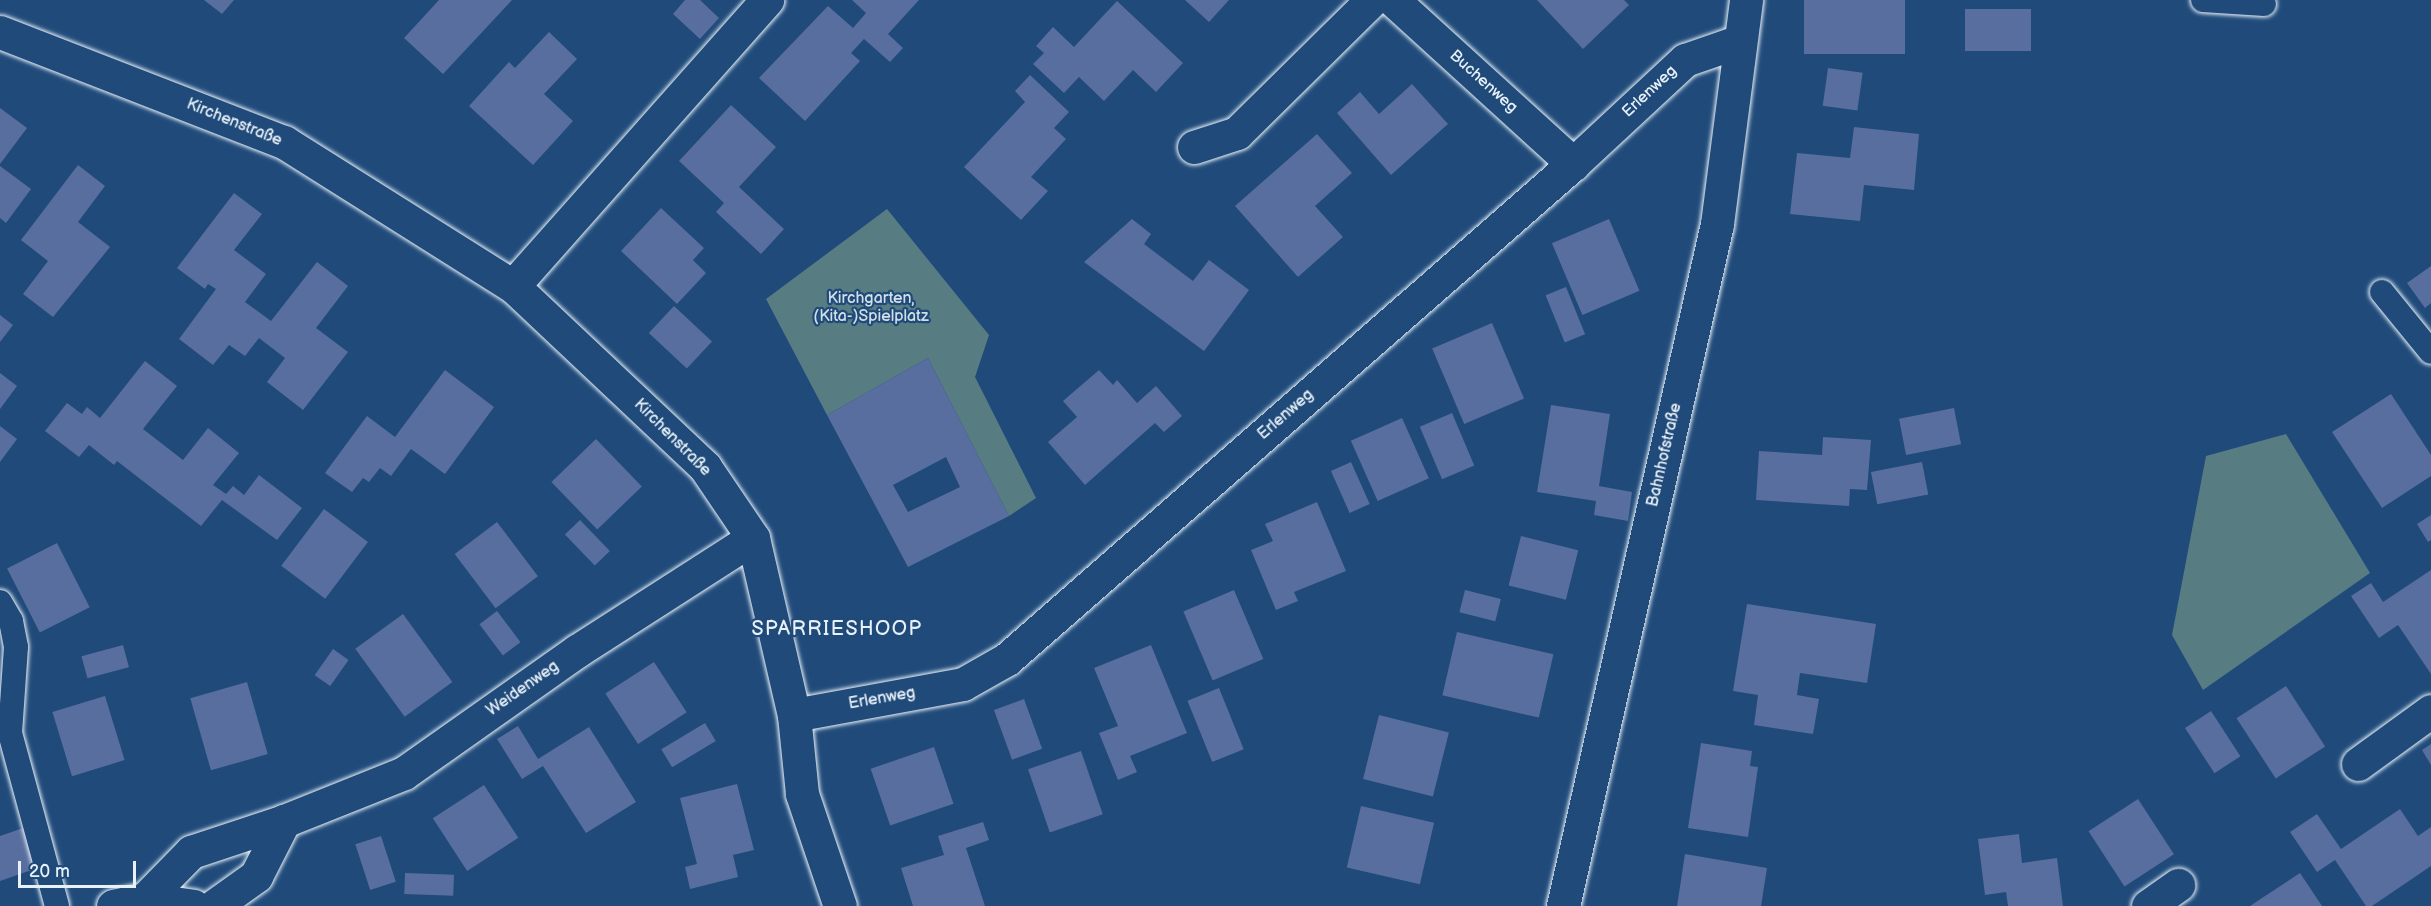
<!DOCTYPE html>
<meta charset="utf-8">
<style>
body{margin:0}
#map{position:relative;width:2431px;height:906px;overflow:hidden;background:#1f4a7a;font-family:"Balsamiq Sans",sans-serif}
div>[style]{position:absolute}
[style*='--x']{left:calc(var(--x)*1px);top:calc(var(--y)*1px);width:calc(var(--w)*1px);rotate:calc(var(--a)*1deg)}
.green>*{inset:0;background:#577d83}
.building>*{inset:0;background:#586e9e;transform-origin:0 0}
.roads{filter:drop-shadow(0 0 2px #e8f1f8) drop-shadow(0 0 2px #e8f1f8)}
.service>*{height:24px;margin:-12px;padding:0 12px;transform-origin:12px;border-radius:12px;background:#1f4a7a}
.minor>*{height:33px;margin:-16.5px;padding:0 16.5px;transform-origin:16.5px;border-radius:16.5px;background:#1f4a7a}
span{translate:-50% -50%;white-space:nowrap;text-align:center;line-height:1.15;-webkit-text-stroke:4.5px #1f4a7a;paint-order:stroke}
.street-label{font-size:16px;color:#e8f1f8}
.park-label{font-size:16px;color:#d2e0e6}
.quarter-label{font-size:20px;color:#e8f1f8;letter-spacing:1.5px}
.scale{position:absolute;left:18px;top:861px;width:118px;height:27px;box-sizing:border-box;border:3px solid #e8f1f8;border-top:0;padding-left:8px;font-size:18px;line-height:21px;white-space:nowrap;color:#e8f1f8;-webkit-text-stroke:4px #1f4a7a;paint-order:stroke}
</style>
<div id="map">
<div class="green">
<div style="clip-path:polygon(887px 209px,989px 335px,975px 377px,1036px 498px,1009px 516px,928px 358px,827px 415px,766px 299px)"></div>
<div style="clip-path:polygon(2286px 434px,2370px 573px,2203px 690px,2172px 635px,2206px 456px)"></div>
</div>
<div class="building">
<div style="clip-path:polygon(204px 0,234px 0,222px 14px)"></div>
<div style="clip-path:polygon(439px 0,512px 0,443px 74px,404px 38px)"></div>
<div style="clip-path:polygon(685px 0,700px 0,719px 18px,700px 39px,673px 14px)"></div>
<div style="clip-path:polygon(852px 0,919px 0,888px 34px,903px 48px,890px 62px,864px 39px,851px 53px,860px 61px,805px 121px,759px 78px,828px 6px,853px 28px,866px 13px)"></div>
<div style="clip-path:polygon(1185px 0,1229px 0,1209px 22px)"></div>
<div style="clip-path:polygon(1537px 0,1624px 0,1629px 5px,1583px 49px)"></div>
<div style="left:1804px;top:0;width:101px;height:54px"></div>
<div style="clip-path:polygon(1117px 1px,1183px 63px,1156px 92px,1133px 70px,1104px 101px,1079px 77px,1064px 93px,1033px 64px,1044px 53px,1036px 46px,1053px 27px,1074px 47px)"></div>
<div style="left:1965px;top:9px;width:66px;height:42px"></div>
<div style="clip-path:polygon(549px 32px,577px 59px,544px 94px,573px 121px,533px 165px,469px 106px,509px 62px,515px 68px)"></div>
<div style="left:1828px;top:68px;width:35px;height:38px;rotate:8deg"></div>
<div style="clip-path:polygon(1030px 75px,1069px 112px,1054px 128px,1066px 139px,1031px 177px,1048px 191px,1021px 220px,964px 167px,1025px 102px,1015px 91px)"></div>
<div style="clip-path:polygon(1412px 84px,1448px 124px,1391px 175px,1337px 113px,1360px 92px,1379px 114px)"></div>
<div style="clip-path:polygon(731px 105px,776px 147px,739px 187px,784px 229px,761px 254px,716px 212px,724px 203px,679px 161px)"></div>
<div style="clip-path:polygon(0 108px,27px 128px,0 164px)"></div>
<div style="clip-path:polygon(1854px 127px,1919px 134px,1914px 190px,1864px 185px,1860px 221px,1790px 214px,1797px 153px,1850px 158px)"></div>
<div style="clip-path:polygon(1317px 134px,1352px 173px,1315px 206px,1343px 237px,1298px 277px,1235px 206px)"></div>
<div style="clip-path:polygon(78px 165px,105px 186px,78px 222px,110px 247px,53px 317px,23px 294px,48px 261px,21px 240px)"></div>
<div style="clip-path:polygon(0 166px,31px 189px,6px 223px,0 218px)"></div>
<div style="clip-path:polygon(234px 193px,262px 214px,234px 250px,266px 274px,245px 302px,271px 321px,317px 262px,348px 286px,316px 328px,348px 352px,303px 410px,267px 382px,285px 358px,259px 338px,245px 356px,229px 345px,213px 365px,179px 339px,216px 289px,208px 284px,205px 289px,177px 268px)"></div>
<div style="clip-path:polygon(661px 208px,704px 248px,693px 260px,706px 273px,677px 304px,621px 251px)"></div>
<div style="clip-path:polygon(1132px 219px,1151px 234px,1144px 244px,1193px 281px,1209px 260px,1249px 290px,1204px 351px,1084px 262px)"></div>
<div style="left:1609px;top:219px;width:78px;height:62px;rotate:67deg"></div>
<div style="clip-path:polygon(2431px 266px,2431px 303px,2425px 308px,2407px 283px)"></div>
<div style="left:1566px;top:287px;width:51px;height:22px;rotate:68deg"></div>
<div style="left:674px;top:306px;width:52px;height:37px;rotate:43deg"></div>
<div style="clip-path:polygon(0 315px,13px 325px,0 342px)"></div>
<div style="left:1492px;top:323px;width:82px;height:65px;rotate:67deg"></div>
<div style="clip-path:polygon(evenodd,928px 358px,1009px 516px,908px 567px,827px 415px,928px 358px,946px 457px,960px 487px,908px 512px,893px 485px,946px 457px)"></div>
<div style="clip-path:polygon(145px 361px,177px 386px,143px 429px,183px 460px,208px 428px,239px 453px,213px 485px,226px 494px,233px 486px,244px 495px,259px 475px,302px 508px,277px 540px,222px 500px,201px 526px,117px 461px,114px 465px,89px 445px,79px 457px,45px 431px,67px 403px,82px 414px,87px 407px,100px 418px)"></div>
<div style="clip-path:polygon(445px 370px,494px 407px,445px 474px,411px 449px,391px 476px,380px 468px,369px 482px,363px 478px,352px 492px,325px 473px,367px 416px,395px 437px)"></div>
<div style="clip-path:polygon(1099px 370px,1113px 385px,1117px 380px,1137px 403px,1156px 386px,1182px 416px,1164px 432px,1155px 423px,1085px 485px,1048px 442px,1077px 417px,1063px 401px)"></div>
<div style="clip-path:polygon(0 373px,17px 386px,0 409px)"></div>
<div style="clip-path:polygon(2391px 394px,2431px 455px,2431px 476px,2382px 508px,2332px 432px)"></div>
<div style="clip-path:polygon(1551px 405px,1610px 414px,1599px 486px,1632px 492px,1628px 521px,1594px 515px,1596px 501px,1537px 492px)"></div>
<div style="left:1954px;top:408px;width:37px;height:56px;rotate:79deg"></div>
<div style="left:1452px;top:413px;width:57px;height:35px;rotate:67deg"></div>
<div style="left:1402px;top:418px;width:66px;height:56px;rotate:66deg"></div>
<div style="clip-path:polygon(0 426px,17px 439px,0 462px)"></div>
<div style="clip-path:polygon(1823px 437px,1871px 440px,1867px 490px,1850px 489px,1849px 506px,1756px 500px,1759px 451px,1822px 455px)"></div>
<div style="left:596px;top:439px;width:66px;height:62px;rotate:46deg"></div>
<div style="left:1351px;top:462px;width:46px;height:22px;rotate:66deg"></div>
<div style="left:1922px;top:462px;width:33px;height:52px;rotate:79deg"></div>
<div style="clip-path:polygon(1317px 502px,1346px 571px,1294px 592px,1298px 601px,1276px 610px,1251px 550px,1273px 541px,1265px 524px)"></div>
<div style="left:324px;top:509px;width:55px;height:71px;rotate:37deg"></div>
<div style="clip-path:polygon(2431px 515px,2431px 540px,2428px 542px,2417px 524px)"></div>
<div style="left:580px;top:520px;width:43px;height:21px;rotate:46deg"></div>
<div style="left:497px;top:522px;width:68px;height:53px;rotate:53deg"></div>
<div style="left:1521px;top:536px;width:59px;height:51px;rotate:14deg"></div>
<div style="left:57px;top:543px;width:72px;height:56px;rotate:63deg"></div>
<div style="clip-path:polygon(2431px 570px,2431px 674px,2398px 625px,2379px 638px,2351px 596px,2371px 583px,2383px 602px)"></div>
<div style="left:1234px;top:590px;width:75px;height:55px;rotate:67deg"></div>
<div style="left:1465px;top:590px;width:37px;height:23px;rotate:14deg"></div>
<div style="clip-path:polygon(1747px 604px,1876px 624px,1867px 683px,1800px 673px,1797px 695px,1819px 699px,1813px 734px,1754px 725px,1758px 695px,1733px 691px)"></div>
<div style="left:497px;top:611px;width:39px;height:22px;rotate:53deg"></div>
<div style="left:403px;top:614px;width:84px;height:59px;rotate:54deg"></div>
<div style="left:1457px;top:632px;width:99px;height:65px;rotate:13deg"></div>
<div style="left:123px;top:645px;width:23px;height:43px;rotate:75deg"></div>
<div style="clip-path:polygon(1151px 645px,1187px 733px,1130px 756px,1137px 772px,1118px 780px,1099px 733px,1118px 726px,1094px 668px)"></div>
<div style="left:333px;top:649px;width:19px;height:32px;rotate:35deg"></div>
<div style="left:654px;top:662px;width:60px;height:58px;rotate:57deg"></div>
<div style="left:247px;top:682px;width:75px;height:59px;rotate:74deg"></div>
<div style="left:2286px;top:686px;width:72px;height:59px;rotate:57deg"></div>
<div style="left:1219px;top:688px;width:66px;height:34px;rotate:68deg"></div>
<div style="left:105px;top:696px;width:67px;height:55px;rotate:73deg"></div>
<div style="left:1024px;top:699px;width:53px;height:32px;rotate:70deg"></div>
<div style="left:2211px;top:711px;width:54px;height:31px;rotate:57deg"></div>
<div style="left:1379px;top:715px;width:72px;height:66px;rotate:14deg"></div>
<div style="left:705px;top:723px;width:21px;height:51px;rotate:59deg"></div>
<div style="clip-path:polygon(518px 726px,538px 759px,589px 727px,636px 802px,586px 833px,543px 766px,522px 779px,497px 739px)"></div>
<div style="clip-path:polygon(1701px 743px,1752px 751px,1750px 766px,1758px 767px,1748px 837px,1688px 828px)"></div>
<div style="clip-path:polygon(2431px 744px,2431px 765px,2422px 750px)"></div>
<div style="left:934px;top:747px;width:60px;height:67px;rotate:71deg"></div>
<div style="left:1081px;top:751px;width:67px;height:56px;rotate:71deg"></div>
<div style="clip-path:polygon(737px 784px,754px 850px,733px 855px,738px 877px,690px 889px,685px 867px,697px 864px,680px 798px)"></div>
<div style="left:484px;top:785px;width:63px;height:61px;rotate:57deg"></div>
<div style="left:2138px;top:799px;width:66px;height:59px;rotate:57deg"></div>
<div style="left:1361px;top:806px;width:75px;height:63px;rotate:13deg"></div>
<div style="clip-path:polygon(2400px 809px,2418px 836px,2431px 827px,2431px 866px,2372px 906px,2366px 906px,2335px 860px,2317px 872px,2290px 832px,2317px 814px,2341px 849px)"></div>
<div style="clip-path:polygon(983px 822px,989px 840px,966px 848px,985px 906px,913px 906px,901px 868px,944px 855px,938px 836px)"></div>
<div style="clip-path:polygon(29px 826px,43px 866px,0 881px,0 836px)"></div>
<div style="clip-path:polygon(2019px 834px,2022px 863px,2057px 858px,2063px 906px,2008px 906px,2006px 892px,1985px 895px,1978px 839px)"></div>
<div style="left:381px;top:836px;width:48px;height:27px;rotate:72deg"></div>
<div style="clip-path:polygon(1685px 854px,1767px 868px,1761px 906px,1677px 906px)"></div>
<div style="left:405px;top:873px;width:49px;height:21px;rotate:2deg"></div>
<div style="clip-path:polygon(2300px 873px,2322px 906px,2250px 906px,2262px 898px)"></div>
</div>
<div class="roads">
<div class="service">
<div style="--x:2203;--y:0;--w:61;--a:3.8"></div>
<div style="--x:2382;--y:292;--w:77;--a:50.8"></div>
<div style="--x:0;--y:602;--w:22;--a:60"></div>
<div style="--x:11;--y:621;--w:26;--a:79"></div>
<div style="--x:16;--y:647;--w:86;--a:94"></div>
<div style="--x:10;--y:733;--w:179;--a:74.8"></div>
</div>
<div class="minor">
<div style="--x:1393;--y:0;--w:244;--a:42.3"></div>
<div style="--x:0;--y:32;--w:305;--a:21.2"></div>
<div style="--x:284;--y:142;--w:271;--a:32.2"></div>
<div style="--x:513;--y:286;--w:264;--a:43.3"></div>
<div style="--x:705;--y:467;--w:86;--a:55.9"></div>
<div style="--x:753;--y:538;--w:182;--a:77"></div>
<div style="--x:794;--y:715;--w:79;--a:84.2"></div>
<div style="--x:802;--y:794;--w:118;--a:71.3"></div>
<div style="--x:1194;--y:147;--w:45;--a:-18"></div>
<div style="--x:1237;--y:133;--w:190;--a:-44.6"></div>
<div style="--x:513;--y:286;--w:383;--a:-48.4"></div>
<div style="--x:794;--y:715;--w:172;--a:-10.4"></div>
<div style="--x:963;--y:684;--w:51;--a:-29.6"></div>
<div style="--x:1007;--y:659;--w:752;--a:-41.17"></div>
<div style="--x:1573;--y:164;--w:153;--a:-42.9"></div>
<div style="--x:1685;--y:60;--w:58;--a:-19.1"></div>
<div style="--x:2358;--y:764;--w:90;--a:-36"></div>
<div style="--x:145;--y:899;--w:49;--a:8.1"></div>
<div style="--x:113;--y:906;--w:33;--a:-12"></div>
<div style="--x:145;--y:899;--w:66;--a:-45.6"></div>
<div style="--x:191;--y:852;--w:98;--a:-18.4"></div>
<div style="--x:284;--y:821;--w:129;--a:-21.8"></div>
<div style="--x:404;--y:773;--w:212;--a:-35.2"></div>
<div style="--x:577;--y:651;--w:209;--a:-32.7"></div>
<div style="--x:214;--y:906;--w:52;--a:-35.5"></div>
<div style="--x:256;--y:876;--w:62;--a:-63"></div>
<div style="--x:1563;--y:906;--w:699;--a:-77.28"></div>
<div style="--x:1717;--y:224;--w:226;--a:-82.6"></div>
<div style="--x:2148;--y:906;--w:37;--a:-35"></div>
</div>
</div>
<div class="street-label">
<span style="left:1483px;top:82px;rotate:42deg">Buchenweg</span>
<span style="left:1650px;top:92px;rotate:-43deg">Erlenweg</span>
<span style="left:234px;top:123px;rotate:22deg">Kirchenstraße</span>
<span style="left:1286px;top:415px;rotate:-41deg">Erlenweg</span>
<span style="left:672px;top:438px;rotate:45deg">Kirchenstraße</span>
<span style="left:1665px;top:455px;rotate:-77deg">Bahnhofstraße</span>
<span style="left:523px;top:689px;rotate:-35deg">Weidenweg</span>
<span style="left:882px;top:699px;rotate:-10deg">Erlenweg</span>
</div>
<div class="park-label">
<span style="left:871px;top:308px">Kirchgarten,<br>(Kita-)Spielplatz</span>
</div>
<div class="quarter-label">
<span style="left:837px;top:629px">SPARRIESHOOP</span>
</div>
<div class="scale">20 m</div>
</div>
